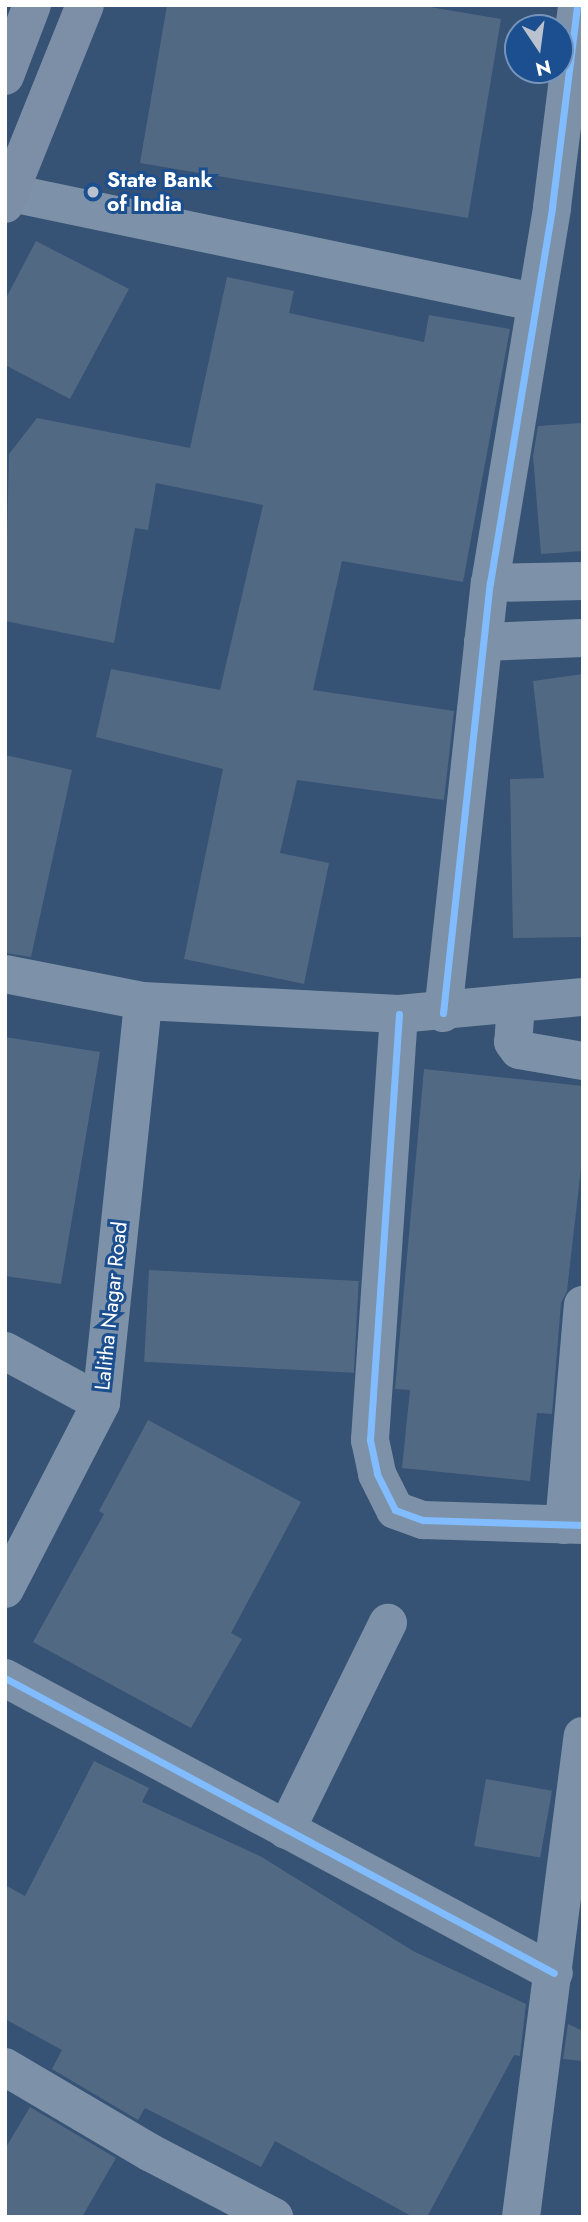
<!DOCTYPE html>
<style>
body{margin:0}
#map{position:relative;width:588px;height:2222px;overflow:hidden;background:#365274;font-family:Jost,sans-serif}
div>[style]{position:absolute}
[style*='--x']{left:calc(var(--x)*1px);top:calc(var(--y)*1px);width:calc(var(--w)*1px);rotate:calc(var(--a)*1deg)}
.building>*{inset:0;background:#526984;transform-origin:0 0}
.minor>*{height:38px;margin:-19px;padding:0 19px;transform-origin:19px;border-radius:19px;background:#7d92a8}
.major>*{height:38px;margin:-19px;padding:0 19px;transform-origin:19px;border-radius:19px;background:#7d8ea7}
.cycleway>*{height:7px;margin:-3.5px;padding:0 3.5px;transform-origin:3.5px;border-radius:3.5px;background:#80bcff}
.dots>*{width:19px;height:19px;translate:-50% -50%;box-sizing:border-box;border:4px solid #1b4f8f;border-radius:50%}
span{translate:-50% -50%;white-space:nowrap;text-align:center;line-height:1.15;-webkit-text-stroke:6px #1b4f8f;paint-order:stroke}
.poi-label{font-size:21px;color:#fff;font-weight:700}
.left{translate:0 -50%;text-align:left}
.street-label{font-size:21px;color:#fff}
.frame{position:absolute;inset:0;border:7px solid #fff;pointer-events:none}
.north{position:absolute;left:504px;top:14px;width:70px;height:70px;box-sizing:border-box;background:#1b4f8f;border:2px solid #7695bc;border-radius:50%;rotate:167deg;font-size:19px;font-weight:700;line-height:28px;text-align:center;color:#fff}
.north::after{content:'';display:block;margin:auto;width:24px;height:32px;background:#b9c2ce;clip-path:polygon(50% 0,100% 100%,50% 72%,0 100%)}
</style>
<div id="map">
<div class="building">
<div style="clip-path:polygon(167px 5px,418px 5px,501px 19px,468px 218px,140px 163px)"></div>
<div style="clip-path:polygon(36px 241px,129px 289px,70px 399px,5px 365px,5px 300px)"></div>
<div style="clip-path:polygon(227px 277px,294px 291px,289px 313px,424px 342px,429px 315px,510px 329px,463px 582px,342px 561px,313px 690px,454px 711px,444px 800px,297px 780px,280px 853px,329px 863px,304px 984px,184px 959px,223px 769px,96px 737px,111px 669px,220px 690px,263px 505px,156px 483px,148px 530px,135px 528px,114px 643px,5px 621px,9px 454px,37px 418px,190px 448px)"></div>
<div style="clip-path:polygon(581px 423px,583px 551px,541px 554px,533px 456px,538px 426px)"></div>
<div style="clip-path:polygon(583px 674px,583px 937px,513px 938px,510px 779px,544px 778px,533px 681px)"></div>
<div style="clip-path:polygon(5px 755px,72px 770px,31px 957px,5px 953px)"></div>
<div style="clip-path:polygon(5px 1037px,100px 1052px,61px 1284px,5px 1276px)"></div>
<div style="clip-path:polygon(424px 1069px,583px 1086px,583px 1151px,567px 1291px,561px 1303px,552px 1414px,537px 1413px,530px 1481px,402px 1468px,410px 1390px,395px 1389px)"></div>
<div style="left:149px;top:1270px;width:210px;height:92px;rotate:3deg"></div>
<div style="clip-path:polygon(148px 1420px,301px 1502px,231px 1633px,242px 1639px,191px 1728px,33px 1642px,104px 1514px,99px 1511px)"></div>
<div style="clip-path:polygon(94px 1761px,149px 1788px,142px 1802px,260px 1856px,413px 1951px,526px 2004px,520px 2056px,514px 2055px,427px 2217px,413px 2217px,275px 2141px,261px 2167px,145px 2108px,138px 2120px,52px 2069px,62px 2050px,5px 2019px,5px 1885px,25px 1896px)"></div>
<div style="left:486px;top:1779px;width:67px;height:68px;rotate:10deg"></div>
<div style="clip-path:polygon(568px 2024px,583px 2031px,583px 2061px,563px 2059px)"></div>
<div style="clip-path:polygon(30px 2107px,116px 2158px,82px 2217px,5px 2217px,5px 2149px)"></div>
</div>
<div class="minor">
<div style="--x:11;--y:193;--w:534;--a:11.77"></div>
<div style="--x:490;--y:583;--w:93;--a:-1.2"></div>
<div style="--x:483;--y:642;--w:100;--a:-2.3"></div>
<div style="--x:5;--y:974;--w:141;--a:11.1"></div>
<div style="--x:143;--y:1001;--w:256;--a:2.9"></div>
<div style="--x:399;--y:1014;--w:185;--a:-5.3"></div>
<div style="--x:516;--y:1003;--w:39;--a:94"></div>
<div style="--x:513;--y:1042;--w:10;--a:53"></div>
<div style="--x:519;--y:1050;--w:65;--a:9.8"></div>
<div style="--x:443;--y:1013;--w:433;--a:-83.8"></div>
<div style="--x:490;--y:583;--w:381;--a:-80.6"></div>
<div style="--x:552;--y:207;--w:204;--a:-82.9"></div>
<div style="--x:399;--y:1014;--w:427;--a:93.9"></div>
<div style="--x:370;--y:1440;--w:35;--a:78"></div>
<div style="--x:377;--y:1474;--w:40;--a:63.4"></div>
<div style="--x:395;--y:1510;--w:30;--a:20"></div>
<div style="--x:423;--y:1520;--w:160;--a:1.8"></div>
<div style="--x:5;--y:1351;--w:109;--a:28.4"></div>
<div style="--x:564;--y:1525;--w:221;--a:-85.1"></div>
<div style="--x:5;--y:1589;--w:209;--a:-62.7"></div>
<div style="--x:101;--y:1403;--w:404;--a:-84"></div>
<div style="--x:5;--y:1678;--w:623;--a:28.25"></div>
<div style="--x:286;--y:1830;--w:231;--a:-63.8"></div>
<div style="--x:5;--y:2067;--w:169;--a:30.5"></div>
<div style="--x:151;--y:2153;--w:139;--a:27.5"></div>
<div style="--x:521;--y:2217;--w:485;--a:-82.7"></div>
</div>
<div class="major">
<div style="--x:5;--y:76;--w:76;--a:-69.2"></div>
<div style="--x:5;--y:204;--w:214;--a:-68.1"></div>
</div>
<div class="cycleway">
<div style="--x:443;--y:1013;--w:433;--a:-83.8"></div>
<div style="--x:490;--y:583;--w:381;--a:-80.6"></div>
<div style="--x:552;--y:207;--w:204;--a:-82.9"></div>
<div style="--x:399;--y:1014;--w:427;--a:93.9"></div>
<div style="--x:370;--y:1440;--w:35;--a:78"></div>
<div style="--x:377;--y:1474;--w:40;--a:63.4"></div>
<div style="--x:395;--y:1510;--w:30;--a:20"></div>
<div style="--x:423;--y:1520;--w:160;--a:1.8"></div>
<div style="--x:5;--y:1678;--w:623;--a:28.25"></div>
</div>
<div class="dots">
<div style="left:93px;top:192px;background:#b9c2ce"></div>
</div>
<div class="poi-label">
<span class="left" style="left:107px;top:192px">State Bank<br>of India</span>
</div>
<div class="street-label">
<span style="left:111px;top:1306px;rotate:-84deg">Lalitha Nagar Road</span>
</div>
<div class="frame"></div>
<div class="north">N</div>
</div>
